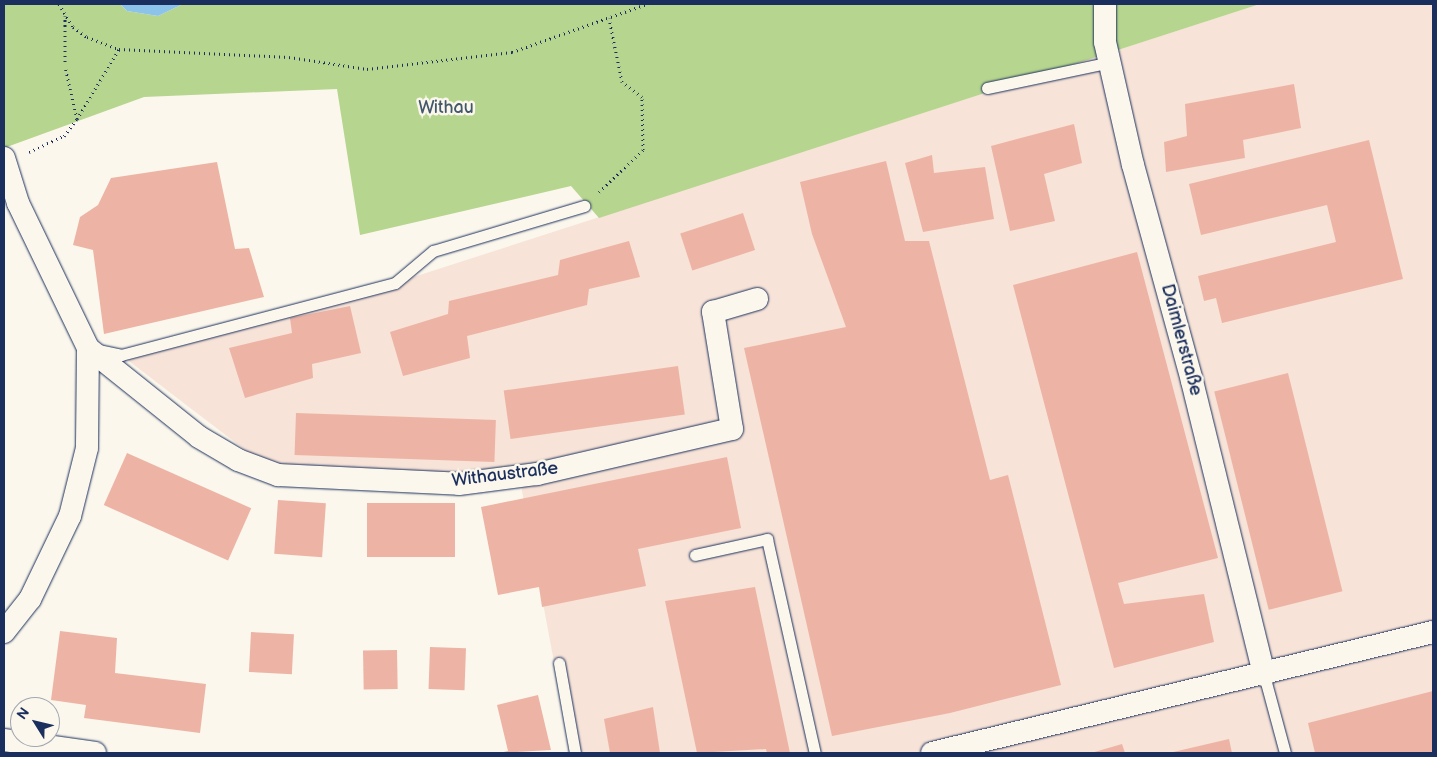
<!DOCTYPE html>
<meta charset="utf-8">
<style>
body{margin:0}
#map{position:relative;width:1437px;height:757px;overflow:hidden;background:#fbf7ec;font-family:"Balsamiq Sans",sans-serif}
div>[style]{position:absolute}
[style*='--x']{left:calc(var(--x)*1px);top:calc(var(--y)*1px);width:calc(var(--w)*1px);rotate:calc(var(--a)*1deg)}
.built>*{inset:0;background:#f7e3d7}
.green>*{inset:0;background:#b6d58e}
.water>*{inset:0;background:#8cc3ea}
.building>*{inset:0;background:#edb4a5;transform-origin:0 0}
.path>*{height:3px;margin-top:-1.5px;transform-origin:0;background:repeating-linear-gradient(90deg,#1b2f5e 0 1px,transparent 0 5px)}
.roads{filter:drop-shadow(0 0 1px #1b2f5e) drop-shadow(0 0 1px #1b2f5e)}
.service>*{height:11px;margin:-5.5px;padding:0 5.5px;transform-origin:5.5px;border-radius:5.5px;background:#fbf7ec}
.minor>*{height:22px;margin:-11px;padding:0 11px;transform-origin:11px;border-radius:11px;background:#fbf7ec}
span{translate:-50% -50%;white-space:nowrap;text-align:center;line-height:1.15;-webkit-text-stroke:5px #fbf7ec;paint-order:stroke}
.park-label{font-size:18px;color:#42586a}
.street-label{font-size:18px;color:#1b2f5e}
.frame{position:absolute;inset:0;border:5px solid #1b2f5e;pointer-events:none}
.north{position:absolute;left:10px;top:697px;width:50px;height:50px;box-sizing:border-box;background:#fbf7ec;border:1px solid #a1a7b3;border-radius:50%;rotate:306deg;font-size:14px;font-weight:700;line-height:20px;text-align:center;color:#1b2f5e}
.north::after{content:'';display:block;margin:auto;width:18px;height:22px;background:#1b2f5e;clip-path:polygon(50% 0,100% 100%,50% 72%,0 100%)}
</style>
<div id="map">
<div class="built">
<div style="clip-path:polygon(1260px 4px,1433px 4px,1433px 753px,571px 753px,520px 480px,278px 475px,121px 355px,395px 283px)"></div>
</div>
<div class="green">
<div style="clip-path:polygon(4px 4px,120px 4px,127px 11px,158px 16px,183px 4px,1260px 4px,599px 218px,571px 186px,360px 235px,337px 89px,144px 97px,4px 148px)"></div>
</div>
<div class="water">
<div style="clip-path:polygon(120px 4px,183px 4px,158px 16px,127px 11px)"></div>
</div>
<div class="building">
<div style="clip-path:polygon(1294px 84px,1301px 128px,1243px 140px,1245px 158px,1166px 172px,1164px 142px,1187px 136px,1185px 104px)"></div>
<div style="clip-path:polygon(1074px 124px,1082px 163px,1044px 174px,1055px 221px,1010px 231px,991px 146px)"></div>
<div style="clip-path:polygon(1369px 140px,1403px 279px,1222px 323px,1216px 298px,1204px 301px,1198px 276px,1336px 242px,1327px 205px,1201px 235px,1189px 184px)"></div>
<div style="clip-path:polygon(932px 155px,934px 173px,985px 167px,994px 219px,923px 232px,905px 163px)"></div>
<div style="clip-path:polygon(886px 161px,905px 241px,929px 241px,990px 480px,1008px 475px,1061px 685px,950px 713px,832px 736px,744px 348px,846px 327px,812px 234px,800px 182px)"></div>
<div style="clip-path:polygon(217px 162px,235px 249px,249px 248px,264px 297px,104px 334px,93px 250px,73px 245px,80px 217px,98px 205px,111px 178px)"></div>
<div style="left:743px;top:213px;width:39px;height:66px;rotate:72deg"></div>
<div style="clip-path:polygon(629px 241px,640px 277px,589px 289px,587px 305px,467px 336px,470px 358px,403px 376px,390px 332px,448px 314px,449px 301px,558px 275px,560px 260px)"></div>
<div style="clip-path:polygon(1137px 252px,1218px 558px,1118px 583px,1124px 604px,1204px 594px,1214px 642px,1114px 668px,1013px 285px)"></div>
<div style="clip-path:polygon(350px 306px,361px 353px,312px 364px,313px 378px,245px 398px,229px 348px,292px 333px,290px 318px)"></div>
<div style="left:678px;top:366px;width:49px;height:176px;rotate:82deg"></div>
<div style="left:1288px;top:373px;width:225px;height:76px;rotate:76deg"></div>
<div style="left:296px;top:413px;width:200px;height:42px;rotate:2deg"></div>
<div style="left:127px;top:453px;width:136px;height:57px;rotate:24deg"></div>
<div style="clip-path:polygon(727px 457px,741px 528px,638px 549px,646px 586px,542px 607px,539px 587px,498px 595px,481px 507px)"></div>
<div style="left:278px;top:500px;width:48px;height:54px;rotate:4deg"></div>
<div style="left:367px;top:503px;width:88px;height:54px"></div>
<div style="clip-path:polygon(755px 587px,790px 753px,767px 753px,766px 749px,697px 753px,665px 601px)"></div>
<div style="clip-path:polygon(60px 631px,117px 638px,115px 673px,206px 684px,200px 733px,84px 718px,86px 705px,51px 700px)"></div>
<div style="left:251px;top:632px;width:43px;height:40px;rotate:3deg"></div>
<div style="left:430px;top:647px;width:36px;height:42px;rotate:2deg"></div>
<div style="left:397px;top:650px;width:39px;height:34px;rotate:89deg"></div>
<div style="clip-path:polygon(1433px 691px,1433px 753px,1315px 753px,1308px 723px)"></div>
<div style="clip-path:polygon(538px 695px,551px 750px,499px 753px,508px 751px,497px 705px)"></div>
<div style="clip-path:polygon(653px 707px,660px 753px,610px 753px,604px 719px)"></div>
<div style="clip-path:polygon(1229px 739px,1232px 753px,1169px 753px)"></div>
<div style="clip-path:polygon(1122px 744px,1125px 753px,1091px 753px)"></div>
</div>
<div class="path">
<div style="--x:59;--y:4;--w:27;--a:59"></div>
<div style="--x:73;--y:27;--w:17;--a:36"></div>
<div style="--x:87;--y:37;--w:34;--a:21"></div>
<div style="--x:119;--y:49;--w:170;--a:2.7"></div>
<div style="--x:289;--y:57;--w:79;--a:8.7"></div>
<div style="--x:367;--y:69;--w:146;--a:-6.7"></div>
<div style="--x:512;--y:52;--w:143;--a:-19.6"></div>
<div style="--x:77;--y:119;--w:82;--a:-59"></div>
<div style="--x:29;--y:152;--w:38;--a:-25"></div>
<div style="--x:64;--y:136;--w:21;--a:-53"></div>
<div style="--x:77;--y:119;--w:54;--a:-102.8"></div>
<div style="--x:65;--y:66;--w:50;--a:-90"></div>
<div style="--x:599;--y:192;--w:61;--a:-43.7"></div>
<div style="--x:643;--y:150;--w:53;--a:-91.1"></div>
<div style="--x:642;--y:97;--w:25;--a:-143"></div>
<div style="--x:622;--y:82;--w:65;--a:-101.5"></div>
</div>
<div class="roads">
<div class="service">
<div style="--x:987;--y:88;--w:126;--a:-11.9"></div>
<div style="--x:98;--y:350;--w:24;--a:12"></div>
<div style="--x:121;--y:355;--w:283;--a:-14.7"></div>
<div style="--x:395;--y:283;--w:50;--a:-40.1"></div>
<div style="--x:433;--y:251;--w:158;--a:-16.6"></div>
<div style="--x:695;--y:555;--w:74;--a:-12.5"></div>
<div style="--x:767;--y:539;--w:219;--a:77.4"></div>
<div style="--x:559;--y:663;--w:91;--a:79.9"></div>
<div style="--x:1264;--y:675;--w:81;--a:74.9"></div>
</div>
<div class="minor">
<div style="--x:1105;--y:4;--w:38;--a:90"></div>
<div style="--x:1105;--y:42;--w:126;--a:77.2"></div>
<div style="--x:1133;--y:165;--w:224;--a:74.7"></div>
<div style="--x:1192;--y:381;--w:303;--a:76.2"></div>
<div style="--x:4;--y:158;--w:47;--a:72.7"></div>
<div style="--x:18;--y:203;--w:161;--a:64.2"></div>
<div style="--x:88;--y:348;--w:100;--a:90.6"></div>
<div style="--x:87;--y:448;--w:70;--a:104"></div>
<div style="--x:70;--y:516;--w:92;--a:115.7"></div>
<div style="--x:30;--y:599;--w:42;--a:128.2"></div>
<div style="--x:88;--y:348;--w:142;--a:38.7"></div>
<div style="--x:199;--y:437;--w:45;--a:30.5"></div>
<div style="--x:238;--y:460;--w:43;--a:20.6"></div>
<div style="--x:278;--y:475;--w:181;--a:2.8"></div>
<div style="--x:459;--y:484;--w:79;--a:-7.3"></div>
<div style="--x:537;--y:474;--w:200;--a:-13"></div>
<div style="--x:732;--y:429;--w:119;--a:-99.2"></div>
<div style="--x:713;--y:312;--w:46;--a:-16.5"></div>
<div style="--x:4;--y:740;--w:92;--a:8.1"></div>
<div style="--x:932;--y:753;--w:515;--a:-13.58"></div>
</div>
</div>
<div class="park-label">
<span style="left:446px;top:108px">Withau</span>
</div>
<div class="street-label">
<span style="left:1181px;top:340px;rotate:75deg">Daimlerstraße</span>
<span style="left:505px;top:475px;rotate:-7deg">Withaustraße</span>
</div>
<div class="frame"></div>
<div class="north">N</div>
</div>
